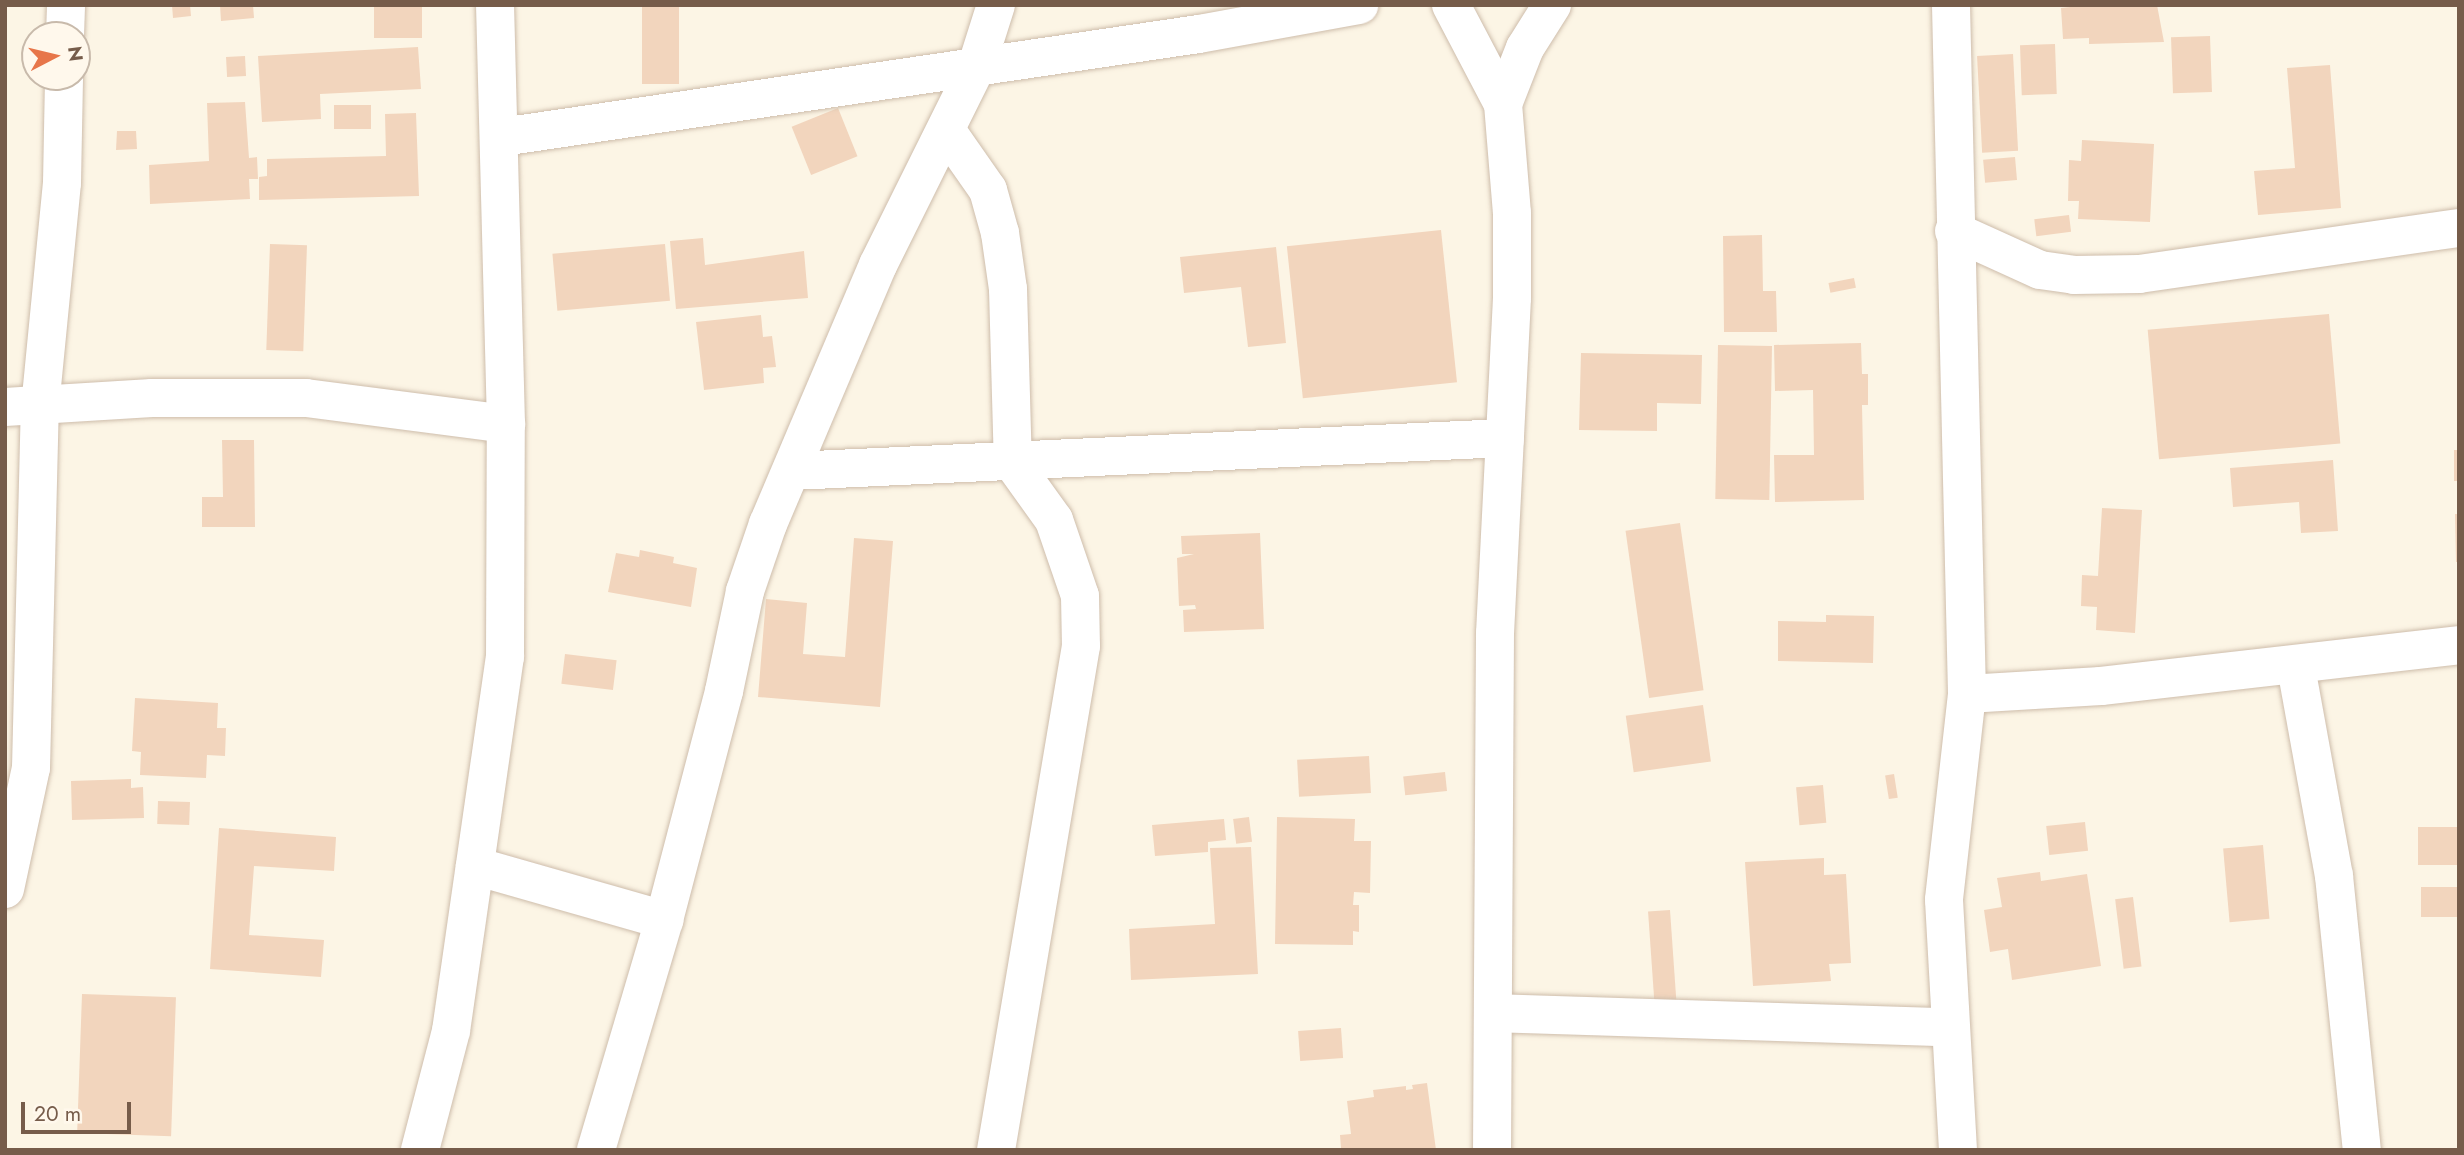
<!DOCTYPE html>
<style>
body{margin:0}
#map{position:relative;width:2464px;height:1155px;overflow:hidden;background:#fcf5e5;font-family:Jost,sans-serif}
div>[style]{position:absolute}
[style*='--x']{left:calc(var(--x)*1px);top:calc(var(--y)*1px);width:calc(var(--w)*1px);rotate:calc(var(--a)*1deg)}
.building>*{inset:0;background:#f2d5bd;transform-origin:0 0}
.roads{filter:drop-shadow(0 0 2px #cebdab) drop-shadow(0 0 2px #cebdab)}
.minor>*{height:38px;margin:-19px;padding:0 19px;transform-origin:19px;border-radius:19px;background:#fff}
span{translate:-50% -50%;white-space:nowrap;text-align:center;line-height:1.15;-webkit-text-stroke:6px #fff8ec;paint-order:stroke}
.frame{position:absolute;inset:0;border:7px solid #765c4a;pointer-events:none}
.north{position:absolute;left:21px;top:21px;width:70px;height:70px;box-sizing:border-box;background:#fff8ec;border:2px solid #c8baab;border-radius:50%;rotate:83deg;font-size:19px;font-weight:700;line-height:28px;text-align:center;color:#765c4a}
.north::after{content:'';display:block;margin:auto;width:24px;height:32px;background:#e7764a;clip-path:polygon(50% 0,100% 100%,50% 72%,0 100%)}
.scale{position:absolute;left:21px;top:1102px;width:110px;height:32px;box-sizing:border-box;border:4px solid #765c4a;border-top:0;padding-left:9px;font-size:21px;line-height:24px;white-space:nowrap;color:#765c4a;-webkit-text-stroke:5px #fff8ec;paint-order:stroke}
</style>
<div id="map">
<div class="building">
<div style="clip-path:polygon(172px 5px,190px 5px,191px 16px,173px 18px)"></div>
<div style="clip-path:polygon(220px 5px,253px 5px,254px 18px,221px 21px)"></div>
<div style="left:374px;top:5px;width:48px;height:33px"></div>
<div style="left:642px;top:5px;width:37px;height:79px"></div>
<div style="clip-path:polygon(2088px 5px,2157px 5px,2164px 42px,2089px 44px,2089px 38px,2063px 39px,2061px 8px)"></div>
<div style="left:2210px;top:36px;width:56px;height:39px;rotate:88deg"></div>
<div style="left:2055px;top:44px;width:50px;height:35px;rotate:88deg"></div>
<div style="clip-path:polygon(418px 47px,421px 89px,320px 94px,321px 119px,262px 122px,258px 56px)"></div>
<div style="left:2013px;top:54px;width:97px;height:36px;rotate:87deg"></div>
<div style="left:245px;top:56px;width:20px;height:19px;rotate:87deg"></div>
<div style="clip-path:polygon(2330px 65px,2341px 208px,2258px 215px,2254px 171px,2295px 168px,2287px 68px)"></div>
<div style="clip-path:polygon(245px 102px,249px 158px,257px 157px,258px 179px,249px 179px,250px 199px,150px 204px,149px 165px,209px 161px,207px 103px)"></div>
<div style="left:334px;top:105px;width:37px;height:24px"></div>
<div style="left:838px;top:108px;width:52px;height:50px;rotate:68deg"></div>
<div style="clip-path:polygon(416px 113px,419px 196px,259px 200px,259px 177px,267px 176px,267px 159px,386px 156px,385px 114px)"></div>
<div style="clip-path:polygon(117px 131px,136px 131px,137px 149px,116px 150px)"></div>
<div style="clip-path:polygon(2082px 140px,2154px 144px,2150px 222px,2078px 219px,2079px 201px,2068px 201px,2069px 160px,2081px 161px)"></div>
<div style="left:2015px;top:157px;width:23px;height:32px;rotate:85deg"></div>
<div style="left:2069px;top:215px;width:17px;height:35px;rotate:83deg"></div>
<div style="left:1441px;top:230px;width:153px;height:155px;rotate:84deg"></div>
<div style="clip-path:polygon(1762px 235px,1763px 291px,1776px 291px,1777px 332px,1724px 332px,1723px 236px)"></div>
<div style="clip-path:polygon(703px 238px,705px 265px,804px 251px,808px 298px,676px 309px,670px 241px)"></div>
<div style="left:270px;top:244px;width:37px;height:106px;rotate:2deg"></div>
<div style="left:665px;top:244px;width:57px;height:113px;rotate:85deg"></div>
<div style="clip-path:polygon(1276px 247px,1286px 343px,1248px 347px,1241px 287px,1184px 293px,1180px 257px)"></div>
<div style="left:1854px;top:278px;width:10px;height:26px;rotate:79deg"></div>
<div style="left:2329px;top:314px;width:130px;height:182px;rotate:85deg"></div>
<div style="clip-path:polygon(761px 315px,763px 337px,772px 336px,776px 367px,763px 368px,764px 383px,704px 390px,696px 322px)"></div>
<div style="clip-path:polygon(1861px 343px,1862px 374px,1868px 374px,1868px 405px,1862px 405px,1864px 500px,1775px 502px,1774px 455px,1814px 455px,1813px 390px,1775px 391px,1774px 345px)"></div>
<div style="left:1718px;top:345px;width:54px;height:154px;rotate:1deg"></div>
<div style="clip-path:polygon(1581px 353px,1702px 355px,1701px 404px,1657px 403px,1657px 431px,1579px 430px)"></div>
<div style="clip-path:polygon(222px 440px,254px 440px,255px 527px,202px 527px,202px 497px,223px 497px)"></div>
<div style="left:2454px;top:450px;width:5px;height:31px"></div>
<div style="clip-path:polygon(2333px 460px,2338px 531px,2301px 533px,2299px 502px,2233px 507px,2230px 468px)"></div>
<div style="clip-path:polygon(2102px 508px,2142px 510px,2135px 633px,2096px 630px,2097px 607px,2081px 606px,2082px 575px,2098px 576px)"></div>
<div style="clip-path:polygon(2455px 514px,2459px 514px,2459px 562px,2456px 562px)"></div>
<div style="left:1680px;top:523px;width:169px;height:55px;rotate:82deg"></div>
<div style="clip-path:polygon(1260px 533px,1264px 629px,1184px 632px,1183px 610px,1196px 609px,1195px 605px,1179px 606px,1177px 558px,1194px 554px,1182px 554px,1181px 536px)"></div>
<div style="clip-path:polygon(854px 538px,893px 541px,880px 707px,758px 697px,766px 599px,807px 603px,803px 654px,845px 657px)"></div>
<div style="clip-path:polygon(640px 550px,674px 557px,673px 563px,697px 568px,691px 607px,608px 592px,616px 553px,639px 557px)"></div>
<div style="clip-path:polygon(1826px 615px,1874px 616px,1873px 663px,1778px 661px,1778px 621px,1826px 622px)"></div>
<div style="left:565px;top:654px;width:52px;height:30px;rotate:7deg"></div>
<div style="clip-path:polygon(135px 698px,218px 703px,217px 728px,226px 728px,225px 756px,207px 755px,206px 778px,140px 775px,141px 752px,132px 751px)"></div>
<div style="left:1703px;top:705px;width:57px;height:78px;rotate:82deg"></div>
<div style="left:1369px;top:756px;width:37px;height:72px;rotate:87deg"></div>
<div style="left:1445px;top:772px;width:19px;height:42px;rotate:84deg"></div>
<div style="left:1894px;top:774px;width:24px;height:9px;rotate:81deg"></div>
<div style="clip-path:polygon(131px 779px,131px 788px,143px 787px,144px 818px,72px 820px,71px 781px)"></div>
<div style="left:1823px;top:785px;width:38px;height:27px;rotate:85deg"></div>
<div style="left:158px;top:801px;width:32px;height:23px;rotate:2deg"></div>
<div style="left:1249px;top:817px;width:25px;height:16px;rotate:83deg"></div>
<div style="clip-path:polygon(1277px 817px,1355px 819px,1354px 841px,1371px 841px,1370px 893px,1354px 892px,1353px 905px,1359px 905px,1359px 932px,1353px 931px,1353px 945px,1275px 944px)"></div>
<div style="clip-path:polygon(1224px 819px,1226px 840px,1208px 842px,1208px 852px,1155px 856px,1152px 825px)"></div>
<div style="left:2085px;top:822px;width:29px;height:39px;rotate:84deg"></div>
<div style="left:2459px;top:827px;width:38px;height:41px;rotate:90deg"></div>
<div style="clip-path:polygon(219px 828px,336px 837px,334px 871px,254px 866px,249px 935px,324px 940px,321px 977px,210px 969px)"></div>
<div style="left:2263px;top:845px;width:74px;height:40px;rotate:85deg"></div>
<div style="clip-path:polygon(1251px 847px,1258px 974px,1131px 980px,1129px 929px,1215px 924px,1210px 848px)"></div>
<div style="clip-path:polygon(1824px 858px,1824px 875px,1846px 874px,1851px 963px,1829px 964px,1831px 981px,1753px 986px,1745px 862px)"></div>
<div style="clip-path:polygon(2040px 872px,2041px 881px,2087px 874px,2101px 966px,2012px 980px,2008px 949px,1990px 952px,1984px 910px,2002px 907px,1997px 878px)"></div>
<div style="left:2459px;top:887px;width:30px;height:38px;rotate:90deg"></div>
<div style="left:2133px;top:897px;width:70px;height:18px;rotate:83deg"></div>
<div style="left:1670px;top:910px;width:96px;height:22px;rotate:86deg"></div>
<div style="left:82px;top:994px;width:94px;height:139px;rotate:2deg"></div>
<div style="left:1341px;top:1028px;width:30px;height:43px;rotate:86deg"></div>
<div style="clip-path:polygon(1427px 1083px,1436px 1150px,1341px 1148px,1340px 1135px,1351px 1134px,1347px 1101px,1374px 1097px,1373px 1090px,1406px 1086px,1406px 1090px,1413px 1089px,1412px 1085px)"></div>
</div>
<div class="roads">
<div class="minor">
<div style="--x:1451;--y:5;--w:112;--a:62.3"></div>
<div style="--x:1503;--y:104;--w:109;--a:85.3"></div>
<div style="--x:1512;--y:213;--w:85;--a:90"></div>
<div style="--x:1512;--y:298;--w:335;--a:92.9"></div>
<div style="--x:1495;--y:633;--w:517;--a:90.33"></div>
<div style="--x:1951;--y:5;--w:689;--a:88.67"></div>
<div style="--x:1967;--y:694;--w:207;--a:96.4"></div>
<div style="--x:1944;--y:900;--w:250;--a:86.8"></div>
<div style="--x:65;--y:35;--w:30;--a:-88"></div>
<div style="--x:1503;--y:104;--w:60;--a:-68.6"></div>
<div style="--x:1525;--y:48;--w:51;--a:-57.9"></div>
<div style="--x:946;--y:130;--w:73;--a:55"></div>
<div style="--x:988;--y:190;--w:45;--a:74.4"></div>
<div style="--x:1000;--y:233;--w:57;--a:81.9"></div>
<div style="--x:1008;--y:289;--w:174;--a:88.4"></div>
<div style="--x:1013;--y:463;--w:70;--a:54.3"></div>
<div style="--x:1054;--y:520;--w:80;--a:71.1"></div>
<div style="--x:1080;--y:596;--w:50;--a:88.9"></div>
<div style="--x:1081;--y:646;--w:511;--a:99.57"></div>
<div style="--x:502;--y:137;--w:705;--a:-8.41"></div>
<div style="--x:1199;--y:34;--w:163;--a:-10.3"></div>
<div style="--x:1954;--y:231;--w:94;--a:24.4"></div>
<div style="--x:2040;--y:270;--w:34;--a:8"></div>
<div style="--x:2074;--y:275;--w:65;--a:-0.9"></div>
<div style="--x:2139;--y:274;--w:323;--a:-8.2"></div>
<div style="--x:5;--y:407;--w:147;--a:-3.5"></div>
<div style="--x:152;--y:398;--w:154;--a:0"></div>
<div style="--x:306;--y:398;--w:202;--a:7.4"></div>
<div style="--x:792;--y:471;--w:714;--a:-2.65"></div>
<div style="--x:2296;--y:667;--w:212;--a:79.7"></div>
<div style="--x:2334;--y:876;--w:275;--a:84.2"></div>
<div style="--x:1967;--y:694;--w:134;--a:-3.4"></div>
<div style="--x:2101;--y:686;--w:360;--a:-6.5"></div>
<div style="--x:475;--y:866;--w:197;--a:15.9"></div>
<div style="--x:5;--y:889;--w:124;--a:-77.9"></div>
<div style="--x:31;--y:768;--w:361;--a:-88.6"></div>
<div style="--x:40;--y:407;--w:225;--a:-84.4"></div>
<div style="--x:62;--y:183;--w:106;--a:-88.9"></div>
<div style="--x:1494;--y:1013;--w:456;--a:1.8"></div>
<div style="--x:420;--y:1150;--w:123;--a:-75.4"></div>
<div style="--x:451;--y:1031;--w:378;--a:-81.8"></div>
<div style="--x:505;--y:657;--w:233;--a:-89.8"></div>
<div style="--x:506;--y:424;--w:419;--a:-91.5"></div>
<div style="--x:596;--y:1150;--w:240;--a:-73.5"></div>
<div style="--x:664;--y:920;--w:237;--a:-75.3"></div>
<div style="--x:724;--y:691;--w:102;--a:-78.1"></div>
<div style="--x:745;--y:591;--w:71;--a:-71.1"></div>
<div style="--x:768;--y:524;--w:281;--a:-67"></div>
<div style="--x:878;--y:265;--w:220;--a:-63.6"></div>
<div style="--x:976;--y:68;--w:66;--a:-72.4"></div>
</div>
</div>
<div class="frame"></div>
<div class="north">N</div>
<div class="scale">20 m</div>
</div>
